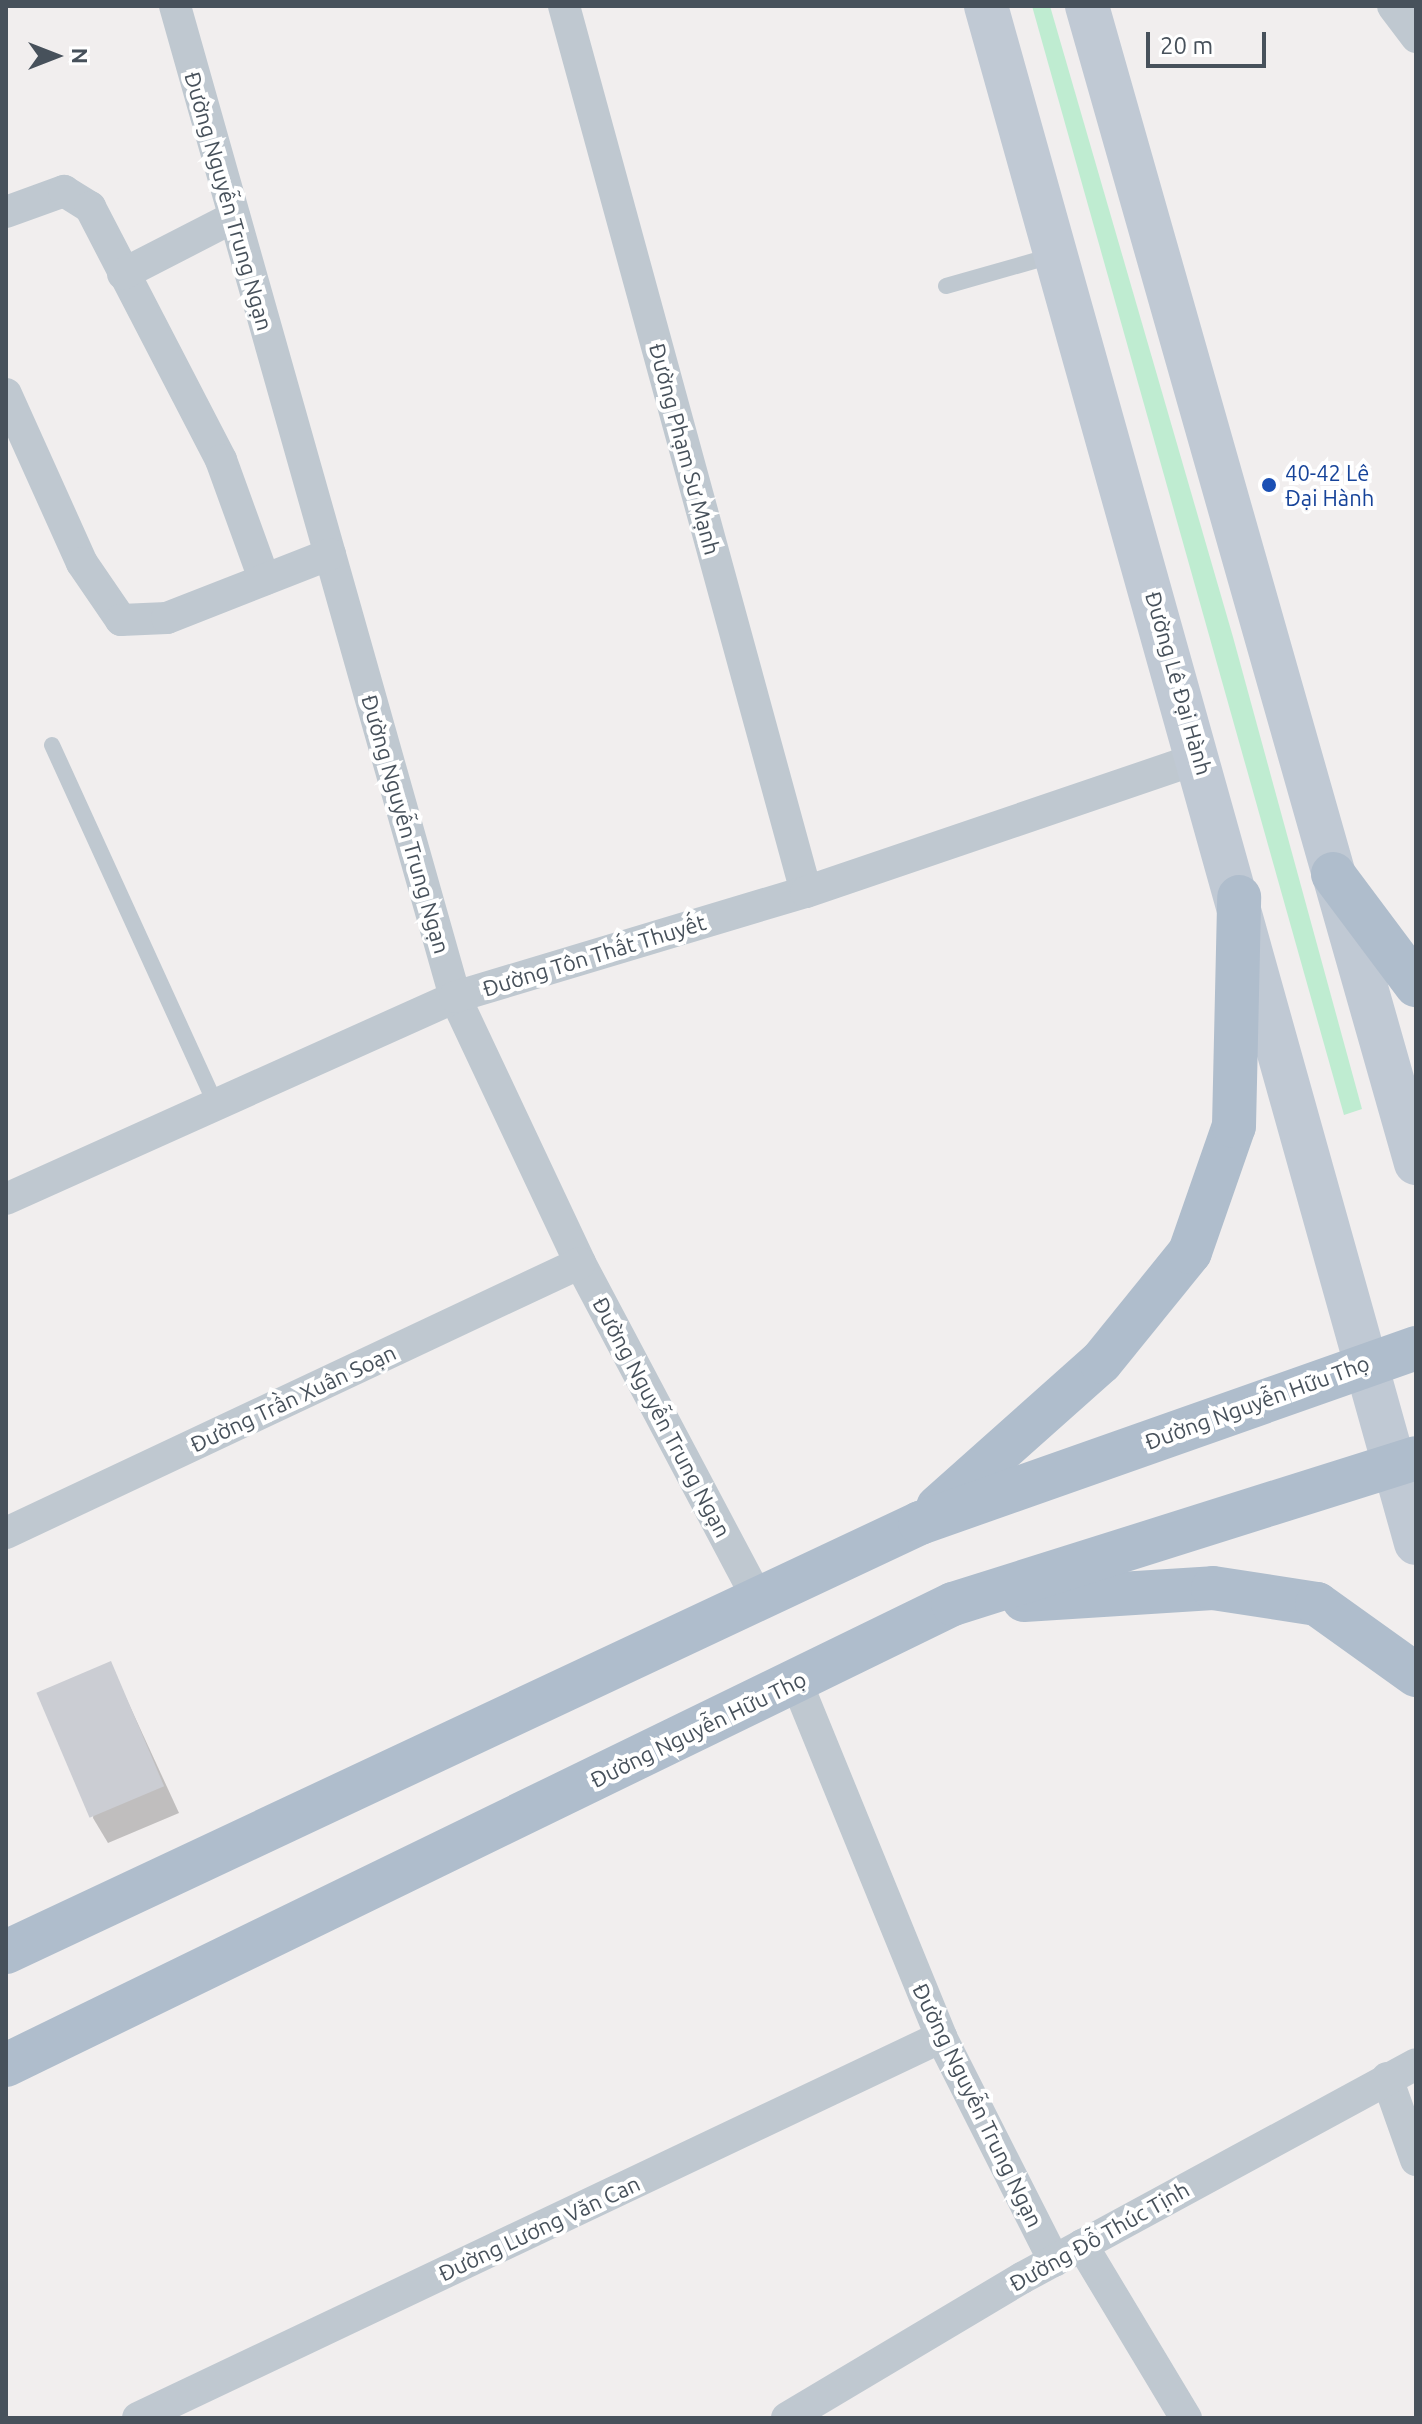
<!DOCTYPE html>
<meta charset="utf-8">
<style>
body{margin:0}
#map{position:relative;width:1422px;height:2424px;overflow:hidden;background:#f1eeee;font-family:Ubuntu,sans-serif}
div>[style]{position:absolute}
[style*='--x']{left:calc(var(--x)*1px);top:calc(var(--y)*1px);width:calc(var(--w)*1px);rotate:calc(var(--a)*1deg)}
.green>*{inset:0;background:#bfecd1}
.shadow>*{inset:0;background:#0003}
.building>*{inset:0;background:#cbcdd3;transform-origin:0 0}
.service>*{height:16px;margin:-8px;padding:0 8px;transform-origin:8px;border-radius:8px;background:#bfc8d0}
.minor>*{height:32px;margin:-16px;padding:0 16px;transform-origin:16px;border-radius:16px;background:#bfc8d0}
.secondary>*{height:44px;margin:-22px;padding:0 22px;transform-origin:22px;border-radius:22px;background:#c0c9d4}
.primary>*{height:44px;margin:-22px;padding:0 22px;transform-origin:22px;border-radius:22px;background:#afbdcc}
.dots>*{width:22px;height:22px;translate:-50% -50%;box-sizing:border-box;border:4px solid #fff;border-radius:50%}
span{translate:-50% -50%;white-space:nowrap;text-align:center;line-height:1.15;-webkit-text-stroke:8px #fff;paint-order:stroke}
.street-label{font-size:22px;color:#47515b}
.transit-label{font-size:22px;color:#164399}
.left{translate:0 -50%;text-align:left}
.frame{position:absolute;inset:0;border:8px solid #47515b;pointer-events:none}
.north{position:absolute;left:16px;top:16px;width:80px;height:80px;-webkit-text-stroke:6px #fff;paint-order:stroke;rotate:90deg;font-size:22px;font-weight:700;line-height:32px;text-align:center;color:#47515b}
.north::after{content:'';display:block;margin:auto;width:28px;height:36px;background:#47515b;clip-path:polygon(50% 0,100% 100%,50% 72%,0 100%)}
.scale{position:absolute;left:1146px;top:32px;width:120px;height:36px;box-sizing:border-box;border:4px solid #47515b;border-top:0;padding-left:10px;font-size:24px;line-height:28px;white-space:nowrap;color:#47515b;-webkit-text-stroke:6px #fff;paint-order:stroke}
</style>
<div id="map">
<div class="green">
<div style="clip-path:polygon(1032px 6px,1050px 6px,1233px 637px,1362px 1109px,1344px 1115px)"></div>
</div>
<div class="shadow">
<div style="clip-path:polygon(110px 1663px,179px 1813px,108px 1843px,93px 1818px)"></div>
</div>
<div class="building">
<div style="left:111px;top:1661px;width:136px;height:81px;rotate:67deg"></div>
</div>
<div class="service">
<div style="--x:946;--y:286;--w:113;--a:-15.9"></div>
<div style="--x:52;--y:745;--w:396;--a:65.5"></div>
</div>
<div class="minor">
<div style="--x:175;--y:6;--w:1030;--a:74.22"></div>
<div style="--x:455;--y:997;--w:294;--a:64.8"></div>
<div style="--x:580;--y:1263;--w:377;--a:62.1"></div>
<div style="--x:564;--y:6;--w:918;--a:74.72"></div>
<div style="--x:1393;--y:6;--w:39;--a:53"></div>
<div style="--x:6;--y:212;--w:62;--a:-19.9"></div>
<div style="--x:64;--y:191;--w:31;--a:32"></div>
<div style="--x:90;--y:207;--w:285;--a:62.6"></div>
<div style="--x:221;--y:460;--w:127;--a:70.1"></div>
<div style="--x:123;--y:274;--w:125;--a:-27.2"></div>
<div style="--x:6;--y:394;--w:185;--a:65.8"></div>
<div style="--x:82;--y:563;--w:69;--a:55.6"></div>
<div style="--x:121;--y:620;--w:46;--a:-2.5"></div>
<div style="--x:167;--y:618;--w:175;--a:-21.4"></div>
<div style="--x:6;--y:1199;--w:492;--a:-24.2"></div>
<div style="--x:455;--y:997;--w:366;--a:-16.7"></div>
<div style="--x:806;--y:892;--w:416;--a:-18.8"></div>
<div style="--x:6;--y:1533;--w:634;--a:-25.19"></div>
<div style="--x:796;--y:1681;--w:384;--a:67.8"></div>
<div style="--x:941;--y:2037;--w:251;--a:63.2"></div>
<div style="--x:1387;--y:2078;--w:87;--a:70.5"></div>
<div style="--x:1082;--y:2245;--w:202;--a:59"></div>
<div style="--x:138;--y:2418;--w:889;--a:-25.38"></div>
<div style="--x:787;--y:2418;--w:274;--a:-30.8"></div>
<div style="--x:1022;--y:2278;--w:448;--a:-28.5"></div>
</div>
<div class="secondary">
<div style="--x:986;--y:6;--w:1596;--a:74.37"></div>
<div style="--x:1087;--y:6;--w:1203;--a:74.13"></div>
</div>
<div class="primary">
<div style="--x:1333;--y:874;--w:139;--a:53.2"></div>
<div style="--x:938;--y:1507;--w:218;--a:-41.7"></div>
<div style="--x:1101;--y:1362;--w:141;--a:-51"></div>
<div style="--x:1190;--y:1252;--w:133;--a:-70.8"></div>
<div style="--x:1234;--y:1126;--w:229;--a:-88.7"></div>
<div style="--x:1024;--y:1600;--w:189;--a:-3.6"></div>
<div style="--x:1213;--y:1588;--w:105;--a:8.7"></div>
<div style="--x:1317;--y:1604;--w:122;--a:35.6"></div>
<div style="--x:6;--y:1952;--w:1010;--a:-25.14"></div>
<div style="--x:920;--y:1523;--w:526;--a:-19.43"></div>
<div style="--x:6;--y:2065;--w:1053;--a:-25.96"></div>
<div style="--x:953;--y:1604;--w:485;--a:-17.5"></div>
</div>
<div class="dots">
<div style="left:1269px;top:485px;background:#1a4fb4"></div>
</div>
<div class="street-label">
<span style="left:229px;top:201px;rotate:74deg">Đường Nguyễn Trung Ngạn</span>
<span style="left:685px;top:449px;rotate:75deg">Đường Phạm Sư Mạnh</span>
<span style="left:1179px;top:683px;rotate:74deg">Đường Lê Đại Hành</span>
<span style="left:406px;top:824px;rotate:74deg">Đường Nguyễn Trung Ngạn</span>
<span style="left:594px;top:955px;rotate:-17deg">Đường Tôn Thất Thuyết</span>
<span style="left:293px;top:1398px;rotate:-25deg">Đường Trần Xuân Soạn</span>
<span style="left:1257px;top:1402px;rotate:-20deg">Đường Nguyễn Hữu Thọ</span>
<span style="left:662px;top:1417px;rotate:62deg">Đường Nguyễn Trung Ngạn</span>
<span style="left:698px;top:1729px;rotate:-26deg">Đường Nguyễn Hữu Thọ</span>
<span style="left:978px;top:2105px;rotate:64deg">Đường Nguyễn Trung Ngạn</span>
<span style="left:539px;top:2228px;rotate:-25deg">Đường Lương Văn Can</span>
<span style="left:1099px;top:2236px;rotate:-29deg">Đường Đỗ Thúc Tịnh</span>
</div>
<div class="transit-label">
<span class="left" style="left:1285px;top:485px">40-42 Lê<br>Đại Hành</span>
</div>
<div class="frame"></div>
<div class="north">N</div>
<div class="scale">20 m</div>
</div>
